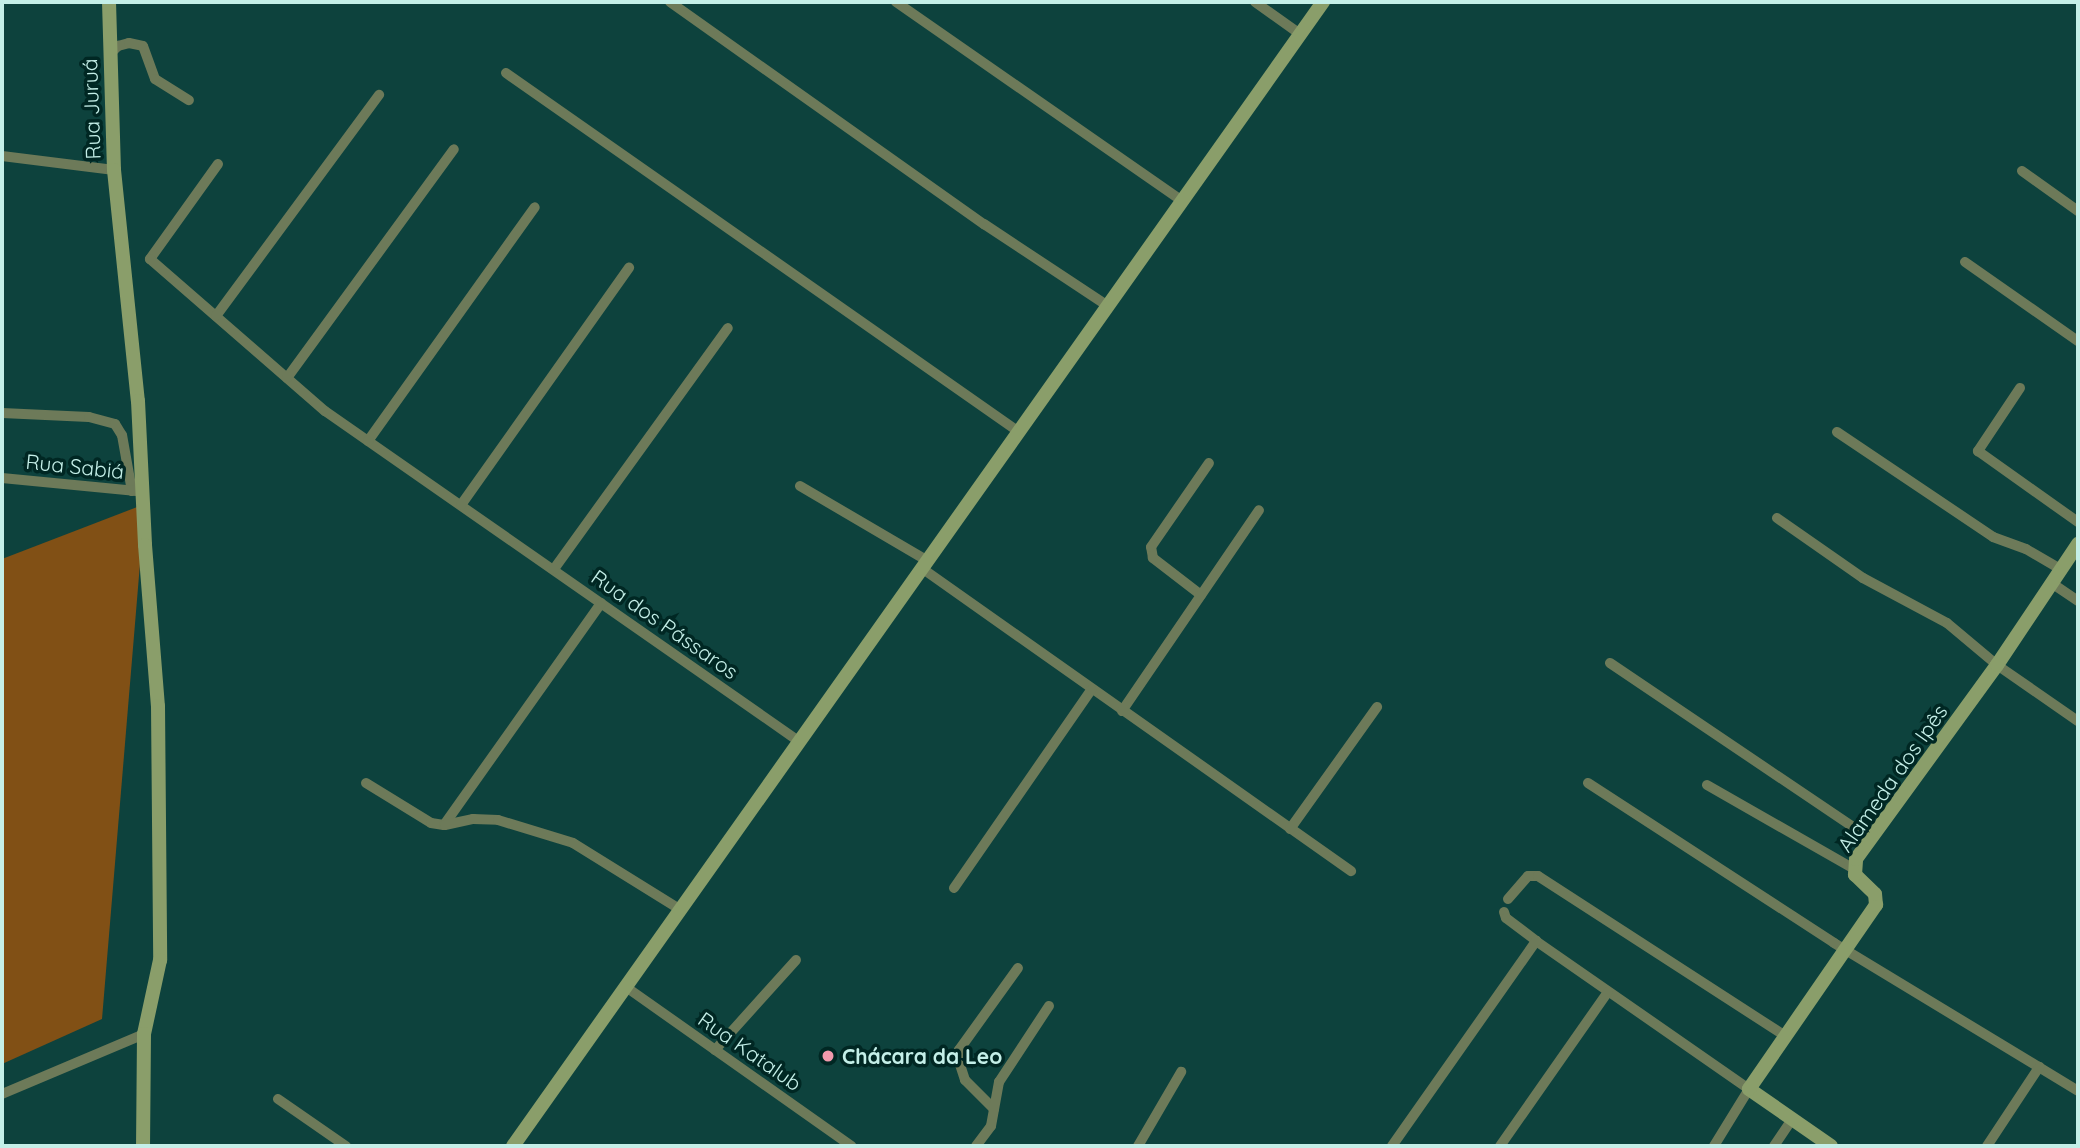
<!DOCTYPE html>
<meta charset="utf-8">
<style>
body{margin:0}
#map{position:relative;width:2080px;height:1148px;overflow:hidden;background:#0d423d;font-family:Quicksand,sans-serif}
div>[style]{position:absolute}
[style*='--x']{left:calc(var(--x)*1px);top:calc(var(--y)*1px);width:calc(var(--w)*1px);rotate:calc(var(--a)*1deg)}
.green>*{inset:0;background:#815015}
.street>*{height:10px;margin:-5px;padding:0 5px;transform-origin:5px;border-radius:5px;background:#6d7a59}
.secondary>*{height:14px;margin:-7px;padding:0 7px;transform-origin:7px;border-radius:7px;background:#8a9e6a}
.dots>*{width:19px;height:19px;translate:-50% -50%;box-sizing:border-box;border:4px solid #002723;border-radius:50%}
span{translate:-50% -50%;white-space:nowrap;text-align:center;line-height:1.15;-webkit-text-stroke:7px #002723;paint-order:stroke}
.street-label{font-size:21px;color:#c4efe8}
.poi-label{font-size:21px;color:#c4efe8;font-weight:700}
.left{translate:0 -50%;text-align:left}
.frame{position:absolute;inset:0;border:4px solid #c4efe8;pointer-events:none}
</style>
<div id="map">
<div class="green">
<div style="clip-path:polygon(145px 504px,102px 1019px,2px 1064px,2px 559px)"></div>
</div>
<div class="street">
<div style="--x:670;--y:2;--w:385;--a:35.3"></div>
<div style="--x:984;--y:224;--w:149;--a:33.5"></div>
<div style="--x:896;--y:2;--w:348;--a:34.8"></div>
<div style="--x:1255;--y:2;--w:55;--a:35.4"></div>
<div style="--x:109;--y:55;--w:13;--a:-45"></div>
<div style="--x:118;--y:46;--w:11;--a:-15"></div>
<div style="--x:129;--y:43;--w:14;--a:12"></div>
<div style="--x:143;--y:46;--w:35;--a:70"></div>
<div style="--x:155;--y:79;--w:40;--a:32"></div>
<div style="--x:506;--y:73;--w:626;--a:34.98"></div>
<div style="--x:2;--y:156;--w:113;--a:7.1"></div>
<div style="--x:218;--y:164;--w:117;--a:125.6"></div>
<div style="--x:150;--y:259;--w:232;--a:41"></div>
<div style="--x:325;--y:411;--w:579;--a:34.87"></div>
<div style="--x:2022;--y:171;--w:69;--a:35.5"></div>
<div style="--x:1965;--y:262;--w:138;--a:35"></div>
<div style="--x:216;--y:316;--w:275;--a:-53.6"></div>
<div style="--x:287;--y:378;--w:283;--a:-53.9"></div>
<div style="--x:2020;--y:388;--w:76;--a:123.7"></div>
<div style="--x:1978;--y:451;--w:123;--a:35.4"></div>
<div style="--x:2;--y:413;--w:87;--a:2.6"></div>
<div style="--x:89;--y:417;--w:27;--a:15"></div>
<div style="--x:115;--y:424;--w:13;--a:58"></div>
<div style="--x:122;--y:435;--w:57;--a:79.9"></div>
<div style="--x:1837;--y:432;--w:188;--a:33.9"></div>
<div style="--x:1993;--y:537;--w:35;--a:20"></div>
<div style="--x:2026;--y:549;--w:42;--a:30.3"></div>
<div style="--x:368;--y:441;--w:287;--a:-54.5"></div>
<div style="--x:2;--y:478;--w:135;--a:5.5"></div>
<div style="--x:800;--y:486;--w:148;--a:30.4"></div>
<div style="--x:461;--y:505;--w:291;--a:-54.7"></div>
<div style="--x:1777;--y:518;--w:105;--a:34.9"></div>
<div style="--x:1863;--y:578;--w:95;--a:28.2"></div>
<div style="--x:1947;--y:623;--w:65;--a:40"></div>
<div style="--x:1997;--y:665;--w:98;--a:34.7"></div>
<div style="--x:554;--y:569;--w:297;--a:-54.2"></div>
<div style="--x:923;--y:569;--w:524;--a:35.21"></div>
<div style="--x:2053;--y:584;--w:30;--a:34"></div>
<div style="--x:1201;--y:595;--w:61;--a:-142.4"></div>
<div style="--x:1153;--y:558;--w:11;--a:-100"></div>
<div style="--x:1151;--y:547;--w:102;--a:-55.4"></div>
<div style="--x:1610;--y:663;--w:315;--a:34"></div>
<div style="--x:1122;--y:711;--w:243;--a:-55.7"></div>
<div style="--x:366;--y:783;--w:76;--a:31.6"></div>
<div style="--x:431;--y:823;--w:13;--a:9"></div>
<div style="--x:444;--y:825;--w:272;--a:-54.7"></div>
<div style="--x:1588;--y:783;--w:293;--a:33"></div>
<div style="--x:1834;--y:943;--w:285;--a:31.2"></div>
<div style="--x:1707;--y:785;--w:169;--a:29.7"></div>
<div style="--x:445;--y:825;--w:29;--a:-12"></div>
<div style="--x:473;--y:819;--w:25;--a:2"></div>
<div style="--x:498;--y:820;--w:78;--a:17"></div>
<div style="--x:573;--y:843;--w:127;--a:31.8"></div>
<div style="--x:1290;--y:829;--w:150;--a:-54.5"></div>
<div style="--x:954;--y:888;--w:241;--a:-55.3"></div>
<div style="--x:1508;--y:899;--w:30;--a:-49"></div>
<div style="--x:1528;--y:876;--w:10;--a:0"></div>
<div style="--x:1538;--y:876;--w:294;--a:32.9"></div>
<div style="--x:1504;--y:912;--w:6;--a:72"></div>
<div style="--x:1506;--y:918;--w:38;--a:37"></div>
<div style="--x:1536;--y:941;--w:259;--a:34.8"></div>
<div style="--x:1749;--y:1089;--w:67;--a:121.6"></div>
<div style="--x:626;--y:987;--w:276;--a:35.2"></div>
<div style="--x:715;--y:1050;--w:121;--a:-48"></div>
<div style="--x:2;--y:1094;--w:154;--a:-22.9"></div>
<div style="--x:278;--y:1099;--w:83;--a:34.7"></div>
<div style="--x:994;--y:1109;--w:41;--a:-135"></div>
<div style="--x:965;--y:1080;--w:22;--a:-108"></div>
<div style="--x:958;--y:1059;--w:9;--a:-84"></div>
<div style="--x:959;--y:1050;--w:101;--a:-54.3"></div>
<div style="--x:976;--y:1146;--w:25;--a:-53"></div>
<div style="--x:991;--y:1126;--w:45;--a:-79.7"></div>
<div style="--x:999;--y:1082;--w:91;--a:-56.7"></div>
<div style="--x:1138;--y:1146;--w:86;--a:-59.8"></div>
<div style="--x:1392;--y:1146;--w:251;--a:-54.9"></div>
<div style="--x:1500;--y:1146;--w:188;--a:-55"></div>
<div style="--x:1774;--y:1146;--w:32;--a:-56"></div>
<div style="--x:1987;--y:1146;--w:95;--a:-56.6"></div>
</div>
<div class="secondary">
<div style="--x:109;--y:2;--w:168;--a:88.3"></div>
<div style="--x:114;--y:170;--w:232;--a:84.1"></div>
<div style="--x:138;--y:401;--w:144;--a:87.2"></div>
<div style="--x:145;--y:545;--w:162;--a:85.4"></div>
<div style="--x:158;--y:706;--w:254;--a:89.5"></div>
<div style="--x:160;--y:960;--w:76;--a:102.2"></div>
<div style="--x:144;--y:1034;--w:112;--a:90.5"></div>
<div style="--x:513;--y:1146;--w:1402;--a:-54.7"></div>
<div style="--x:1831;--y:1146;--w:100;--a:-145.2"></div>
<div style="--x:1749;--y:1089;--w:224;--a:-55.4"></div>
<div style="--x:1876;--y:905;--w:11;--a:-95"></div>
<div style="--x:1875;--y:894;--w:28;--a:-136"></div>
<div style="--x:1855;--y:875;--w:16;--a:-86"></div>
<div style="--x:1856;--y:859;--w:240;--a:-54"></div>
<div style="--x:1997;--y:665;--w:146;--a:-56.2"></div>
</div>
<div class="dots">
<div style="left:828px;top:1056px;background:#f29aad"></div>
</div>
<div class="street-label">
<span style="left:91px;top:109px;rotate:-92deg">Rua Juruá</span>
<span style="left:75px;top:466px;rotate:6deg">Rua Sabiá</span>
<span style="left:665px;top:624px;rotate:35deg">Rua dos Pássaros</span>
<span style="left:1892px;top:778px;rotate:-55deg">Alameda dos Ipês</span>
<span style="left:750px;top:1051px;rotate:35deg">Rua Katalub</span>
</div>
<div class="poi-label">
<span class="left" style="left:842px;top:1056px">Chácara da Leo</span>
</div>
<div class="frame"></div>
</div>
